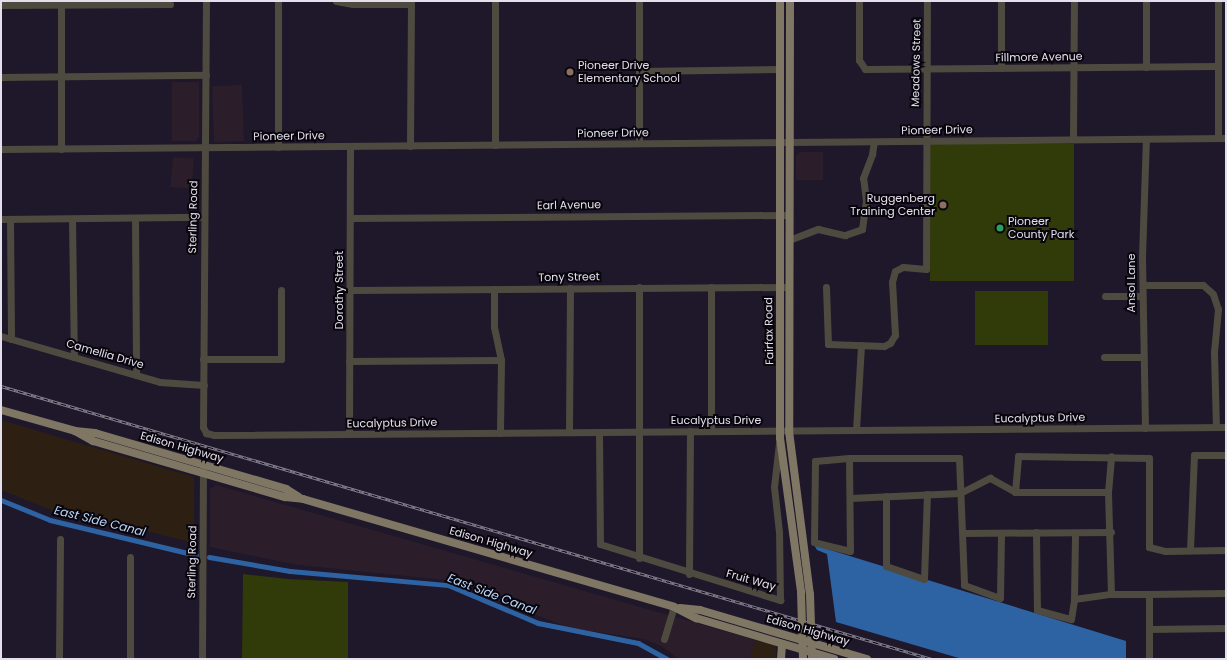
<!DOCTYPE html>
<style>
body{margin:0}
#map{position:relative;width:1227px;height:660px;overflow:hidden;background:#1f172a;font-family:Poppins,sans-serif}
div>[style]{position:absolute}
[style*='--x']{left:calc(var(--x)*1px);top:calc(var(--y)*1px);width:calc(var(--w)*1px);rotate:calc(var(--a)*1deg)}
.commercial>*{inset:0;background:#2b1e2a;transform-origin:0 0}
.industrial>*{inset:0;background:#2d2013}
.green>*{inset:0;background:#303b09;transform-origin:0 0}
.water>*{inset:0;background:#2d63a3}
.canal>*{height:5px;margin:-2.5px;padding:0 2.5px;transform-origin:2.5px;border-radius:2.5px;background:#2d63a3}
.minor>*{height:7px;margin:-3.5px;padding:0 3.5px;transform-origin:3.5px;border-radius:3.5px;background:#4e4a40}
.major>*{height:8px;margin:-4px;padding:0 4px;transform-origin:4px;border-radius:4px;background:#7f7763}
.rail>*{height:3px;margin-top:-1.5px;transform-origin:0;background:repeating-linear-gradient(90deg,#08050c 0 4.5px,#847f8e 0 9px);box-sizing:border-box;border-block:1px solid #847f8e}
.major-bridge>*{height:8px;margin:-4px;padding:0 4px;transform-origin:4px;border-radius:4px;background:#7f7763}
.dots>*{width:11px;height:11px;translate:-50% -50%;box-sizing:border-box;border:2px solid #08050c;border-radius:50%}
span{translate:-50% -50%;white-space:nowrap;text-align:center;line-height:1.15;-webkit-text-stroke:4px #08050c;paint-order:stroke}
.street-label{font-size:11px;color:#e3dfec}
.poi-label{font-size:11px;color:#e3dfec}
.left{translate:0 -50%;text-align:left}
.right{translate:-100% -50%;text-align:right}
.water-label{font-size:12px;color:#bad6fa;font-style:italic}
.frame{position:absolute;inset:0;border:2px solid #e3dfec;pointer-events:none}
</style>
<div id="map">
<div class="commercial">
<div style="clip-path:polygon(172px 82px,199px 82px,199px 137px,196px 141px,172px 141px)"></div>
<div style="left:242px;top:85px;width:56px;height:30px;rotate:88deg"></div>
<div style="clip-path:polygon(800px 152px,823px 152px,823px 180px,796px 180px,796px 156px)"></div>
<div style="left:173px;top:157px;width:21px;height:30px;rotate:5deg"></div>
<div style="clip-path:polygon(216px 485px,755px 640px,750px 659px,679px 659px,661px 646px,644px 639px,570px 628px,445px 580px,298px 565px,210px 547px,210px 489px)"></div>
</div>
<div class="industrial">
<div style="clip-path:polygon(1px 420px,194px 477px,194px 543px,111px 522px,66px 516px,1px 490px)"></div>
<div style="clip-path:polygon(755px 640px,776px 646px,776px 659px,750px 659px)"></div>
</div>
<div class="green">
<div style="left:1074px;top:144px;width:137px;height:144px;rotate:90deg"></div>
<div style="left:975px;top:291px;width:73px;height:54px"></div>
<div style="clip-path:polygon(243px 574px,288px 579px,348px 582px,348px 659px,242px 659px)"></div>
</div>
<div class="water">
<div style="clip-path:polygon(814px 545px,1126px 641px,1126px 659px,962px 659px,836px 622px,827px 554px,817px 550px)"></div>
</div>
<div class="canal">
<div style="--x:1;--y:500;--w:53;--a:22.2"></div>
<div style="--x:50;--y:520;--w:150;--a:13.5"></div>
<div style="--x:209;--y:557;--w:82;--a:9.8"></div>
<div style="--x:290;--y:571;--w:159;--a:5.1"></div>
<div style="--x:448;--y:585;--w:98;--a:22.9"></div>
<div style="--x:538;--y:623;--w:102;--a:11.3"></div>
<div style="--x:638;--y:643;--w:33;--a:29"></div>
</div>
<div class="minor">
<div style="--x:206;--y:1;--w:426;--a:90.4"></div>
<div style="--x:203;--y:427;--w:7;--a:63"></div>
<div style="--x:206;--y:433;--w:8;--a:14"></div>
<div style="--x:214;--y:435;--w:1012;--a:-0.45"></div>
<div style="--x:336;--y:1;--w:17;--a:10"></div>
<div style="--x:353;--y:4;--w:58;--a:0"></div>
<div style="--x:859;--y:1;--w:59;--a:90"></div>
<div style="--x:859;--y:60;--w:11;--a:56"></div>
<div style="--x:865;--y:69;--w:353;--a:-0.5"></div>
<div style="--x:1001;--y:1;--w:67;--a:90"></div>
<div style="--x:1;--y:5;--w:169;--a:-0.3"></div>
<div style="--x:1146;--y:67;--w:66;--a:-90"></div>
<div style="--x:639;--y:71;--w:141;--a:-0.8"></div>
<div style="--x:1;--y:77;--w:205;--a:-0.6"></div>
<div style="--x:1218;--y:138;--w:137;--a:-90"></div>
<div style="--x:1073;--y:139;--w:138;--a:-89.6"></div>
<div style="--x:639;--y:143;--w:142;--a:-90"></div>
<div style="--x:495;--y:145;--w:144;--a:-90"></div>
<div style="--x:410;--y:146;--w:145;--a:-89.6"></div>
<div style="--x:278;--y:147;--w:146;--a:-90"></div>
<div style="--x:1;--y:149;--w:1225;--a:-0.51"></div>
<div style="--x:61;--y:149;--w:148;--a:-90"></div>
<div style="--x:135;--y:218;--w:157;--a:89.6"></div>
<div style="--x:350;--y:218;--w:439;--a:-0.4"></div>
<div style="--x:1;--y:219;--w:203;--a:-0.6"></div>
<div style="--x:10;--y:219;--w:120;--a:89.5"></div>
<div style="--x:72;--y:219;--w:138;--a:89.2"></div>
<div style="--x:789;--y:240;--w:31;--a:-21"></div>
<div style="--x:818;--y:229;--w:28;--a:13"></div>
<div style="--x:845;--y:235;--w:18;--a:-19"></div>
<div style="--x:862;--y:229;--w:28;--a:-82"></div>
<div style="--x:866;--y:201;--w:23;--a:-97"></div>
<div style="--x:863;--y:178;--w:26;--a:-69"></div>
<div style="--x:872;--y:154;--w:12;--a:-81"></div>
<div style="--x:1143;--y:285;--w:60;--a:0"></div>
<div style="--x:1203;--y:285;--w:13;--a:42"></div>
<div style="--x:1213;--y:294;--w:16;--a:72"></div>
<div style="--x:1218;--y:309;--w:43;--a:95.3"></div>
<div style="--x:1214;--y:352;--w:75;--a:88.5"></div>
<div style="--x:639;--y:287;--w:271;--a:90"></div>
<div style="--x:826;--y:287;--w:57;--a:88"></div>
<div style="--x:828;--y:344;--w:56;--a:2"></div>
<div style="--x:884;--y:346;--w:7;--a:-27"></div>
<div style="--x:890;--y:343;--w:9;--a:-58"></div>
<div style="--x:895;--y:335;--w:53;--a:-93.2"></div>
<div style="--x:892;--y:282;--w:11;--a:-75"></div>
<div style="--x:895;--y:271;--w:9;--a:-27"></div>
<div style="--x:903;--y:267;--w:23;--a:5"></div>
<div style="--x:926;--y:269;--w:268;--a:-89.8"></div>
<div style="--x:494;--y:289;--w:38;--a:90"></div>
<div style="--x:494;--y:327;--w:34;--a:78"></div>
<div style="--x:501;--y:360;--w:73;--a:90.8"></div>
<div style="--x:350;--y:290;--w:435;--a:-0.4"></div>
<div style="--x:1105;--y:296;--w:37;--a:0"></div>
<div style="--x:1;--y:336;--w:166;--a:16.1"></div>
<div style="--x:160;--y:382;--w:44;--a:3.9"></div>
<div style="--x:1104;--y:357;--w:38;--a:0"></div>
<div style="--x:203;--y:359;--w:78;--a:0"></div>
<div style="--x:281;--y:359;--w:69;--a:-90"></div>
<div style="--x:349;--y:361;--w:152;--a:-0.4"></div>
<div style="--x:1145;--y:428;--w:171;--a:-91"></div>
<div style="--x:1142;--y:257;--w:118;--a:-88.1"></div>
<div style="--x:856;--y:430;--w:85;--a:-86.6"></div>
<div style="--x:711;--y:431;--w:144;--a:-90"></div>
<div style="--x:569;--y:432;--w:144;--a:-89.6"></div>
<div style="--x:599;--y:432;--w:112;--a:89.5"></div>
<div style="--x:600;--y:544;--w:189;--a:17.3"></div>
<div style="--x:780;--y:600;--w:68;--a:-90.8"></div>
<div style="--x:779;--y:532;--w:45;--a:-96.3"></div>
<div style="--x:774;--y:487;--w:44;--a:-83.5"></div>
<div style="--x:349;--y:434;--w:288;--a:-89.8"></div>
<div style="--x:849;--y:458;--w:93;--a:89.4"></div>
<div style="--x:850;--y:551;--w:37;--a:-166"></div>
<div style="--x:814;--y:542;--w:81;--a:-89.3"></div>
<div style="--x:815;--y:461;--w:34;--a:-5"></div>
<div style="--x:849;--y:458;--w:110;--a:0"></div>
<div style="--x:959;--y:458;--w:127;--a:87.7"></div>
<div style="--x:964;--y:585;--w:38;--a:20"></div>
<div style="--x:1000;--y:598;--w:65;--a:-89.1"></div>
<div style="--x:1015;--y:492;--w:36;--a:-85"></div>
<div style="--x:1018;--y:456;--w:131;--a:0.9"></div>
<div style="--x:1149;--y:458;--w:89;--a:90"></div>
<div style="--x:1149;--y:547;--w:16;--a:14"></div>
<div style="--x:1165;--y:551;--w:61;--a:-0.9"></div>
<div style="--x:886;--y:496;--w:70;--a:90"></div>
<div style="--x:886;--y:566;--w:40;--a:18.9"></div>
<div style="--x:924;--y:579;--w:85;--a:-88"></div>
<div style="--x:850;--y:498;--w:110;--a:-2.6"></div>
<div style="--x:960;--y:493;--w:34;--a:-27"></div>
<div style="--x:990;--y:478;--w:29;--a:29"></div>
<div style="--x:1015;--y:492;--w:93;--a:0"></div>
<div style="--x:1036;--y:532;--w:78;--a:89.3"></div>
<div style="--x:1037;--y:610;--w:35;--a:15"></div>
<div style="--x:1071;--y:619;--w:20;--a:-81"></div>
<div style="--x:1074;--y:599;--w:66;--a:-89.1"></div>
<div style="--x:962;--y:533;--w:149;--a:-0.4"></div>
<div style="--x:1190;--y:550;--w:95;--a:-87.6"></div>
<div style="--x:1194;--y:455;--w:32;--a:0"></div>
<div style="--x:130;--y:557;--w:102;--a:90"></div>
<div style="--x:689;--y:574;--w:143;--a:-89.6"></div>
<div style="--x:1111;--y:594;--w:38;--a:0"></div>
<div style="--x:1074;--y:599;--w:37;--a:-8"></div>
<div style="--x:1111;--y:594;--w:102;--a:-91.7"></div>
<div style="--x:1108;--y:492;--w:36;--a:-85"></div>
<div style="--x:1149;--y:629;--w:77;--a:-0.7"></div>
<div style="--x:664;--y:639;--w:34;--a:-73"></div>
<div style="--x:59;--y:659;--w:120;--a:-89.5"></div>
<div style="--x:202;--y:659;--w:190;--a:-89.7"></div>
<div style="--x:1149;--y:659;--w:65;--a:-90"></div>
<div style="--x:1149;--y:594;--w:77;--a:-0.7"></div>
</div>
<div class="major">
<div style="--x:780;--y:1;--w:437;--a:90"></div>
<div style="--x:780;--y:438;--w:155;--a:82.2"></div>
<div style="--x:790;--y:1;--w:430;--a:90.1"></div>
<div style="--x:789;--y:431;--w:164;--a:82.7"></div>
<div style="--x:1;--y:410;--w:77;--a:15.8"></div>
<div style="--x:75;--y:431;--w:20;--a:6"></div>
<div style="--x:95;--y:433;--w:199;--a:16.3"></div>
<div style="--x:286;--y:489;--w:15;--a:32"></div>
<div style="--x:75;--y:431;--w:21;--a:29"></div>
<div style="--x:93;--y:441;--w:200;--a:16.3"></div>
<div style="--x:285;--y:497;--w:18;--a:6"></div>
<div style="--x:303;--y:499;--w:386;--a:16.2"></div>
<div style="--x:674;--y:607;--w:25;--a:27"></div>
<div style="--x:696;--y:618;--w:144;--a:16.5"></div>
<div style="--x:680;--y:608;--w:20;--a:6"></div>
<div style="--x:700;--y:610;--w:174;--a:16.4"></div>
<div style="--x:781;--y:659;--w:15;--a:-86"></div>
</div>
<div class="rail">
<div style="--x:1;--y:386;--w:970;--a:16.34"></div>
</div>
<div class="major-bridge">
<div style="--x:801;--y:592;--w:67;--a:88.3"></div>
<div style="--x:810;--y:594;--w:65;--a:88.2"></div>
</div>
<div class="dots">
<div style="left:570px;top:72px;background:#8d6e63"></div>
<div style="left:943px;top:205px;background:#8d6e63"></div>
<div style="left:1000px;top:228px;background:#2e9e5b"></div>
</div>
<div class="street-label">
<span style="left:1039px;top:57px;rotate:-1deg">Fillmore Avenue</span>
<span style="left:916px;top:63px;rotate:-89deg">Meadows Street</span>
<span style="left:937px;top:130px;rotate:-1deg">Pioneer Drive</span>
<span style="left:613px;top:133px;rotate:-1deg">Pioneer Drive</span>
<span style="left:289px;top:136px;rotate:-1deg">Pioneer Drive</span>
<span style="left:569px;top:205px;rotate:-1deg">Earl Avenue</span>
<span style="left:193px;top:217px;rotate:-89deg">Sterling Road</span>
<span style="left:569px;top:277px;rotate:-1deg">Tony Street</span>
<span style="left:1131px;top:283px;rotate:-90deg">Ansol Lane</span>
<span style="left:339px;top:290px;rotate:-90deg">Dorothy Street</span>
<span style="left:769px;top:331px;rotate:-91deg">Fairfax Road</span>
<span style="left:105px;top:354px;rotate:16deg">Camellia Drive</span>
<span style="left:1040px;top:418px;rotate:-1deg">Eucalyptus Drive</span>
<span style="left:716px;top:420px">Eucalyptus Drive</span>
<span style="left:392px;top:423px;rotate:-1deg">Eucalyptus Drive</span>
<span style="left:182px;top:447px;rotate:16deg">Edison Highway</span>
<span style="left:491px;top:542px;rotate:16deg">Edison Highway</span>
<span style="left:192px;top:562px;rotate:-89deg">Sterling Road</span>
<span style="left:751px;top:580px;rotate:16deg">Fruit Way</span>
<span style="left:808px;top:630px;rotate:16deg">Edison Highway</span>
</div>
<div class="poi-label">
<span class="left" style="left:578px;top:72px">Pioneer Drive<br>Elementary School</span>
<span class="right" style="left:935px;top:205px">Ruggenberg<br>Training Center</span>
<span class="left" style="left:1008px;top:228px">Pioneer<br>County Park</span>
</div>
<div class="water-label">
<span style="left:100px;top:521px;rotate:14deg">East Side Canal</span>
<span style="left:492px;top:594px;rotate:21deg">East Side Canal</span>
</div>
<div class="frame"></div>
</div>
